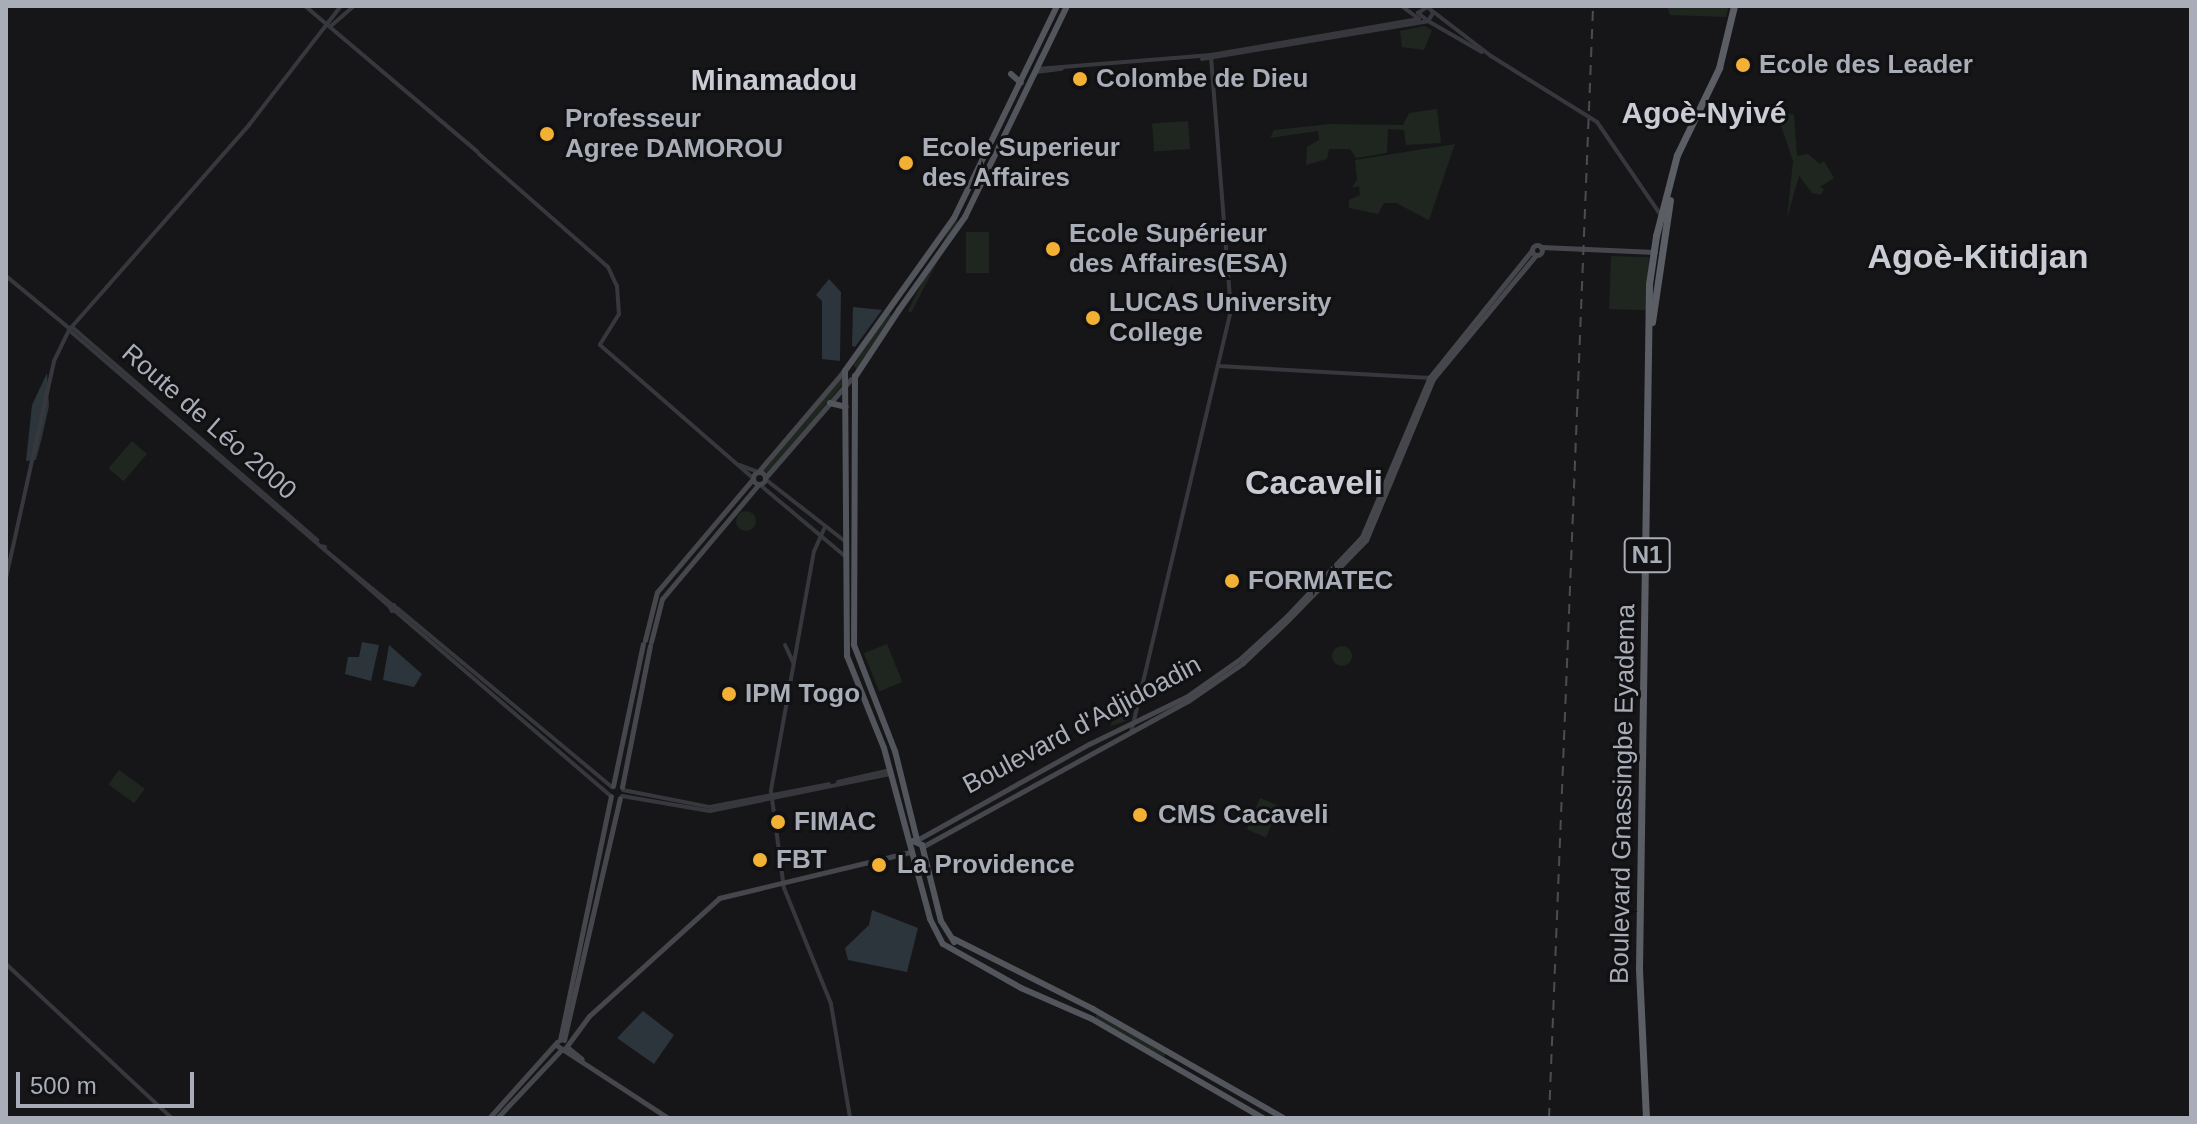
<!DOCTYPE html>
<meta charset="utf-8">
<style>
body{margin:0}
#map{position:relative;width:2197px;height:1124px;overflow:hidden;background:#161618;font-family:Helvetica,sans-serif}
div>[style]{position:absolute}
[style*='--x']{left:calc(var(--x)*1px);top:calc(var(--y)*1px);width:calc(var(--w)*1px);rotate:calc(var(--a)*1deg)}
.green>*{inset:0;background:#1e261f;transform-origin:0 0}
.round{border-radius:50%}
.water>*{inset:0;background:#2c353c}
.tertiary>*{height:4px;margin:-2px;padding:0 2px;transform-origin:2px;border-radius:2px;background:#37383d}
.secondary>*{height:5px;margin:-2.5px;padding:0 2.5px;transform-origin:2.5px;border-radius:2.5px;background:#45474d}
.secondary>.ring{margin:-2.5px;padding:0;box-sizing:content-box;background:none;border:5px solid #45474d;border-radius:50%}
.primary>*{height:6px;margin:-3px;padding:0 3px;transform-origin:3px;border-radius:3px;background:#53555c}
.trunk>*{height:7px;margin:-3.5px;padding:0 3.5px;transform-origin:3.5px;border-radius:3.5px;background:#5b5e65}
.rail>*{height:2px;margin-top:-1px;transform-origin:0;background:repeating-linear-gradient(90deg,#4a4c52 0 10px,transparent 0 18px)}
.dots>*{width:22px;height:22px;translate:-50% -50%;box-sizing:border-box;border:4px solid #111113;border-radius:50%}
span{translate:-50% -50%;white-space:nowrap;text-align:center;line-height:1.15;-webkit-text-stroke:6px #111113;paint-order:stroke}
.shield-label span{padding:2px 6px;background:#111113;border:2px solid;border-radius:6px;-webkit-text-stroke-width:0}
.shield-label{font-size:24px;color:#a8adb8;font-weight:700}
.poi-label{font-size:26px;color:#a8adb8;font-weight:700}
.left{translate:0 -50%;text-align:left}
.street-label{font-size:26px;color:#a8adb8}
.quarter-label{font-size:30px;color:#c9ccd4;font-weight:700}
.district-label{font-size:34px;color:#c9ccd4;font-weight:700}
.frame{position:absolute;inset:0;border:8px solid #a8adb8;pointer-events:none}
.scale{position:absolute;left:16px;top:1072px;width:178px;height:36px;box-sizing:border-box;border:4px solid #a8adb8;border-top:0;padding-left:10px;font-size:24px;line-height:28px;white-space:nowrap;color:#a8adb8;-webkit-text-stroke:6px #111113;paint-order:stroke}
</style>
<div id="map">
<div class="green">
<div style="clip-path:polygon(1667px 6px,1729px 6px,1726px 17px,1670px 15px)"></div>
<div style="clip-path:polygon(1424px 26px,1432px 30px,1424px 50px,1402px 47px,1400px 31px)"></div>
<div style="clip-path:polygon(1437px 109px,1441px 143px,1406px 145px,1404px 130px,1388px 129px,1387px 153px,1356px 158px,1350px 149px,1329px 149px,1327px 159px,1306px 165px,1307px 147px,1319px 140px,1318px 131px,1270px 138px,1274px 130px,1330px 124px,1403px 125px,1409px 113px)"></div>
<div style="clip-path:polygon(1787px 113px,1794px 115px,1797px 156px,1808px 154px,1820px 164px,1824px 161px,1834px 178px,1820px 187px,1824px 189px,1821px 195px,1812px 193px,1799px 176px,1787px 218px,1793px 161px,1781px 125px)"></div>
<div style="left:1188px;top:121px;width:28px;height:36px;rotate:86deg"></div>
<div style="clip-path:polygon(1455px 144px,1429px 220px,1396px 203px,1384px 203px,1378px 214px,1349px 208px,1349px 200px,1360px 195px,1359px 186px,1352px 188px,1357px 179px,1355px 160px)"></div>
<div style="left:954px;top:220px;width:4px;height:102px;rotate:27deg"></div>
<div style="left:966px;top:232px;width:23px;height:41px"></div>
<div style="left:1611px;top:256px;width:38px;height:53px;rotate:2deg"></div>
<div style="clip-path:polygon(889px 314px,893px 316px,857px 369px,853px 365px)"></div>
<div style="clip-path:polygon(842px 377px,843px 384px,818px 414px,767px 473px,763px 470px)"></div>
<div style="left:132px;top:441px;width:20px;height:36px;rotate:41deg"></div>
<div class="round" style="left:736px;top:511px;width:20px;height:20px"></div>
<div style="left:887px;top:644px;width:41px;height:25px;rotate:68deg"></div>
<div class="round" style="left:1332px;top:646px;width:20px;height:20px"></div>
<div style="clip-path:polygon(1120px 697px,1130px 700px,1126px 721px,1111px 726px,1113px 712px,1126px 708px,1115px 705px,1118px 699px,1124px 702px)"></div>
<div style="left:119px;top:770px;width:32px;height:18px;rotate:36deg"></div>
<div style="left:1260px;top:798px;width:21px;height:34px;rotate:23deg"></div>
<div style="clip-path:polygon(1097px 1014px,1166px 1053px,1164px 1057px,1095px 1019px)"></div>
</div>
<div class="water">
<div style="clip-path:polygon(829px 279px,841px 292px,840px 361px,822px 359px,822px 301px,816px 295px)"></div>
<div style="clip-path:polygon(853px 307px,882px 310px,855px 347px,852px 346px)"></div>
<div style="clip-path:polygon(47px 373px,49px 406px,42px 437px,36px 460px,26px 461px,32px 405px)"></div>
<div style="clip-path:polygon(362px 642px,379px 645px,371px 681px,345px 674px,348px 657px,359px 657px)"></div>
<div style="clip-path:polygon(389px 645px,422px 674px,414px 687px,383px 680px)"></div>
<div style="clip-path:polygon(872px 910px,918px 928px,907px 972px,848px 960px,845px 948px,869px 925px)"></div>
<div style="clip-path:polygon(643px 1011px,674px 1035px,654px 1064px,617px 1038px)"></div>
</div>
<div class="tertiary">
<div style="--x:305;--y:6;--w:226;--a:40.2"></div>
<div style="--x:1426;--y:6;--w:6;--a:39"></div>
<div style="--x:1431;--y:10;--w:4;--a:56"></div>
<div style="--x:1433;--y:13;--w:9;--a:122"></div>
<div style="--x:1428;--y:21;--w:13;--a:-141"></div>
<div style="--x:1418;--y:13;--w:11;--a:-34"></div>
<div style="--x:1431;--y:10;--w:76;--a:37.5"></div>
<div style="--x:1491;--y:56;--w:125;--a:31.9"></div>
<div style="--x:1597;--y:122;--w:112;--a:55.6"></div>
<div style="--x:1428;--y:21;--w:62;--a:29.9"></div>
<div style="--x:332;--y:25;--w:29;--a:-41"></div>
<div style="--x:1202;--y:59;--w:229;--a:-9.5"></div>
<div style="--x:1037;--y:69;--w:175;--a:-4.6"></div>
<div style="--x:1211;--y:55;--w:211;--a:-9.8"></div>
<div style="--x:1419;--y:19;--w:21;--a:-143"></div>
<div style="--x:1036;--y:72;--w:26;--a:-7"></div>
<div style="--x:479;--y:154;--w:171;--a:41.2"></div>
<div style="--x:608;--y:267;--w:21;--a:65"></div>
<div style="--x:617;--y:286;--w:28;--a:86"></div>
<div style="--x:619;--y:314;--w:36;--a:122"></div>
<div style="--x:600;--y:345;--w:203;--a:41"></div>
<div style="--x:6;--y:276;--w:83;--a:39.6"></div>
<div style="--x:72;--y:327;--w:325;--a:41"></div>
<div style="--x:69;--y:330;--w:331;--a:40.7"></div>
<div style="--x:1218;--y:366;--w:213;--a:3.2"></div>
<div style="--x:739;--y:465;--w:20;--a:20"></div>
<div style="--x:765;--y:479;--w:103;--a:37.9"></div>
<div style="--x:759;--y:484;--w:114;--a:40"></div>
<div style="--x:824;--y:529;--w:24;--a:114"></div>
<div style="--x:814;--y:551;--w:244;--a:100.2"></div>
<div style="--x:771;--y:791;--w:98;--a:82.4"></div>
<div style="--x:784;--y:888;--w:125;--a:67.9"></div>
<div style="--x:831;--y:1004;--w:116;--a:80.5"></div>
<div style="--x:325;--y:547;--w:5;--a:-169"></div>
<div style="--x:320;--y:546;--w:93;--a:39.3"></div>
<div style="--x:324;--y:549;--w:88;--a:41.3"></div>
<div style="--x:6;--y:578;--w:222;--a:-77.5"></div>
<div style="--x:54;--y:361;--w:34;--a:-64"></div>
<div style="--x:69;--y:330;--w:273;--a:-48.7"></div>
<div style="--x:249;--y:125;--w:150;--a:-52.3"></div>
<div style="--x:394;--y:605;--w:4;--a:63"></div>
<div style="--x:396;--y:609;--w:4;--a:153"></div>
<div style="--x:392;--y:611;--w:4;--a:-117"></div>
<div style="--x:390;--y:607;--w:4;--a:-27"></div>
<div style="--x:397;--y:608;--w:280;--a:39.8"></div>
<div style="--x:395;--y:611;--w:283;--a:40.6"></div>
<div style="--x:785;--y:645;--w:19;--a:65"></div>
<div style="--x:1131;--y:733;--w:434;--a:-76.7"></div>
<div style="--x:1231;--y:311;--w:257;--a:-94.5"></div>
<div style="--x:838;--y:782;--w:53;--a:-13"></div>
<div style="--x:623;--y:790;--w:89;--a:11.1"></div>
<div style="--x:710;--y:807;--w:121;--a:-10.9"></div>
<div style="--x:622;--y:796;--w:89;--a:9.7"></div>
<div style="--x:710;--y:811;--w:185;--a:-11.6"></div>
<div style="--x:6;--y:964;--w:226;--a:42.9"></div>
</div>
<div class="secondary">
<div class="ring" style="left:1532px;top:245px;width:5px;height:5px"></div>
<div style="--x:1541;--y:247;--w:114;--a:2.5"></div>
<div style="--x:758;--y:472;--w:133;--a:-49.6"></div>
<div class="ring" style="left:753px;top:472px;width:7px;height:7px"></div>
<div style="--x:765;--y:478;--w:131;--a:-49"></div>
<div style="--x:645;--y:640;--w:49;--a:-76"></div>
<div style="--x:657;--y:592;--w:148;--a:-49.7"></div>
<div style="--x:651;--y:642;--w:44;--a:-75.7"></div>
<div style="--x:662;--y:599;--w:150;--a:-49.9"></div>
<div style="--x:613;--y:786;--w:145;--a:-78.1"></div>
<div style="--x:622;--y:787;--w:144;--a:-78.8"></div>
<div style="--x:917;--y:840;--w:197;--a:-29.2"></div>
<div style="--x:1089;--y:744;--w:108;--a:-25.9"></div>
<div style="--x:1186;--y:697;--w:66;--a:-35.1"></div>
<div style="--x:1240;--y:659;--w:62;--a:-42.4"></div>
<div style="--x:1286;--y:617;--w:110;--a:-46.5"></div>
<div style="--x:1362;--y:537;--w:174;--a:-67"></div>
<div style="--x:1430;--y:377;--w:163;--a:-51.2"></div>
<div style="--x:922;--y:847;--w:303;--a:-28.8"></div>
<div style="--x:1188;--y:701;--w:67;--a:-34.6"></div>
<div style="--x:1243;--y:663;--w:62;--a:-43.7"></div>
<div style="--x:1288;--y:620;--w:112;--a:-45.7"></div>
<div style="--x:1366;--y:540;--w:174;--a:-67.4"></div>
<div style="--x:1433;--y:379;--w:161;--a:-50.3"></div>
<div style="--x:560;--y:1040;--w:249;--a:-78.2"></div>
<div style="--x:564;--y:1040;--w:248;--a:-77"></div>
<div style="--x:556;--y:1045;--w:134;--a:33.1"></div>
<div style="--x:567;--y:1047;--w:19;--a:39"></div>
<div style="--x:564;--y:1050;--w:42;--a:-53.7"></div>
<div style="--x:589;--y:1016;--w:176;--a:-42.2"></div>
<div style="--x:719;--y:898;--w:197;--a:-13.5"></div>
<div style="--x:489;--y:1118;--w:102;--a:-48.2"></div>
<div style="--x:497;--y:1118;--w:93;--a:-46.7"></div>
</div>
<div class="primary">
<div style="--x:1057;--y:6;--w:236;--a:115.9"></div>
<div style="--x:954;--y:218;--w:188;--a:125.5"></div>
<div style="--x:845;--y:371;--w:285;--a:89.6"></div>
<div style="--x:847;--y:656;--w:99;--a:68.1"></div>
<div style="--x:884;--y:748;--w:177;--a:74.9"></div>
<div style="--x:930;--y:919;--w:28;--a:63"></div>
<div style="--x:943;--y:944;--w:90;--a:29.4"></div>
<div style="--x:1021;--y:988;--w:77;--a:23.6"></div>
<div style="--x:1092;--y:1019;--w:198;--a:30.1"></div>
<div style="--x:1011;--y:74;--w:13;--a:42"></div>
<div style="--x:899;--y:310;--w:114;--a:-54.6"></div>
<div style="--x:965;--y:217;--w:234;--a:-64.2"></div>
<div style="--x:855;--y:376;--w:269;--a:90.2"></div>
<div style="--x:854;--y:645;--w:114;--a:68.9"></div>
<div style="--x:895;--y:751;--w:92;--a:76.1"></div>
<div style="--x:855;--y:377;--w:80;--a:-56.7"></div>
<div style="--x:830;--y:403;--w:16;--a:14"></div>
<div style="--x:913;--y:841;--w:10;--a:24"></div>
<div style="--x:922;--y:845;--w:78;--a:76"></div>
<div style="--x:941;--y:921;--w:25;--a:58"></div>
<div style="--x:954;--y:939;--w:156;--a:26.7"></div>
<div style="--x:1093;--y:1009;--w:219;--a:29.8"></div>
</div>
<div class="trunk">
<div style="--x:1652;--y:322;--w:123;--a:-81.6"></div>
<div style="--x:1646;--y:1118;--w:149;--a:-92.7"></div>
<div style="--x:1639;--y:969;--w:685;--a:-89.16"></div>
<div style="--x:1649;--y:284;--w:49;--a:-81.7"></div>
<div style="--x:1656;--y:236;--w:84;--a:-75.5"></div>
<div style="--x:1677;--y:155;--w:97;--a:-64.2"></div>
<div style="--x:1719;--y:68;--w:64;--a:-76.4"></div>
</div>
<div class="rail">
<div style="--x:1549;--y:1118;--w:1113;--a:-87.73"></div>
</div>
<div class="dots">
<div style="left:1743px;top:65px;background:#f2b134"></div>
<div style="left:1080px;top:79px;background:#f2b134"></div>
<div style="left:547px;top:134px;background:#f2b134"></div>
<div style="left:906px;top:163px;background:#f2b134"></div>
<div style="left:1053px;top:249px;background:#f2b134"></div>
<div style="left:1093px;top:318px;background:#f2b134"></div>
<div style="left:1232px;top:581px;background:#f2b134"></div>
<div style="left:729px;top:694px;background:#f2b134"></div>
<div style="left:1140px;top:815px;background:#f2b134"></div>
<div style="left:778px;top:822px;background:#f2b134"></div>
<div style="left:760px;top:860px;background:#f2b134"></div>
<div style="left:879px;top:865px;background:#f2b134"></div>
</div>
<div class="shield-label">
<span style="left:1647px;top:555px">N1</span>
</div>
<div class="poi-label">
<span class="left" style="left:1759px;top:65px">Ecole des Leader</span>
<span class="left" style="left:1096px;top:79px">Colombe de Dieu</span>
<span class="left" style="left:565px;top:134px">Professeur<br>Agree DAMOROU</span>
<span class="left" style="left:922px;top:163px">Ecole Superieur<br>des Affaires</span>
<span class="left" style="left:1069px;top:249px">Ecole Supérieur<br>des Affaires(ESA)</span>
<span class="left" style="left:1109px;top:318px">LUCAS University<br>College</span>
<span class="left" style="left:1248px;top:581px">FORMATEC</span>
<span class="left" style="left:745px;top:694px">IPM Togo</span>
<span class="left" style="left:1158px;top:815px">CMS Cacaveli</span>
<span class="left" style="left:794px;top:822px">FIMAC</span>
<span class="left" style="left:776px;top:860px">FBT</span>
<span class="left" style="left:897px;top:865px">La Providence</span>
</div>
<div class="street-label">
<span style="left:209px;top:422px;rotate:41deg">Route de Léo 2000</span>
<span style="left:1082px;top:725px;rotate:-28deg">Boulevard d'Adjidoadin</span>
<span style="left:1623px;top:794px;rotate:-89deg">Boulevard Gnassingbe Eyadema</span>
</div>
<div class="quarter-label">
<span style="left:774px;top:80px">Minamadou</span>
<span style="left:1704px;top:113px">Agoè-Nyivé</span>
</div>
<div class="district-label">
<span style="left:1978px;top:257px">Agoè-Kitidjan</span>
<span style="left:1314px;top:483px">Cacaveli</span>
</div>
<div class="frame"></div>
<div class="scale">500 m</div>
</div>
